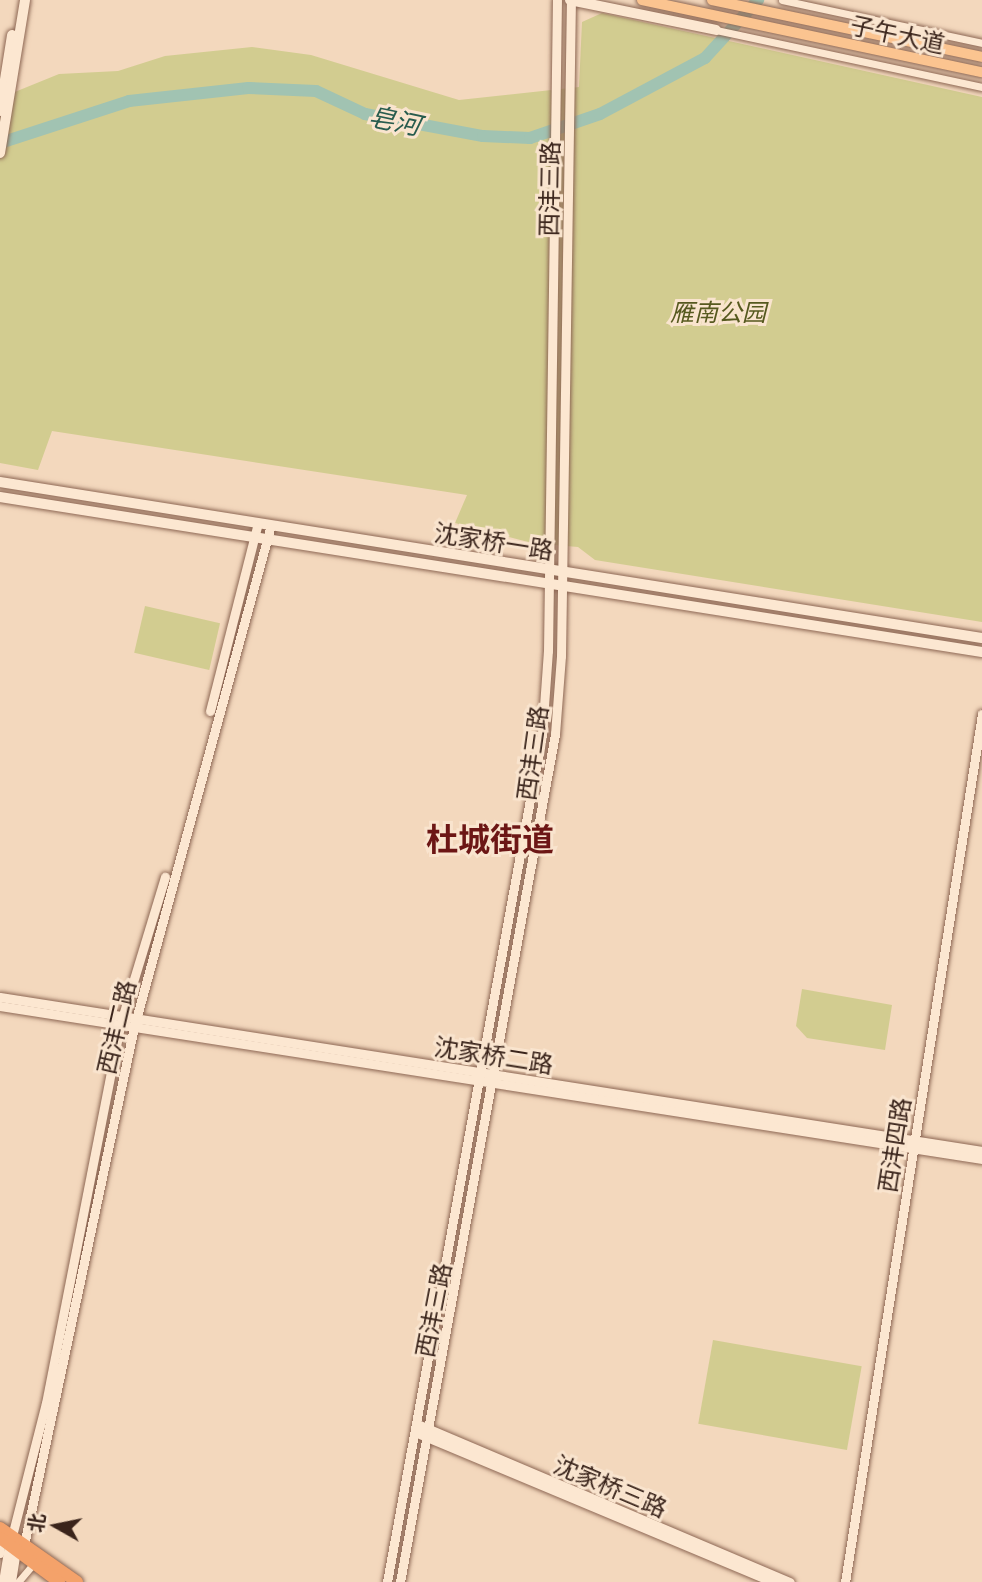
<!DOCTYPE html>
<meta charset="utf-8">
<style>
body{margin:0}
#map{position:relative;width:982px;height:1582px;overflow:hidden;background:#f3d8bd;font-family:Georgia,"Noto Sans SC",serif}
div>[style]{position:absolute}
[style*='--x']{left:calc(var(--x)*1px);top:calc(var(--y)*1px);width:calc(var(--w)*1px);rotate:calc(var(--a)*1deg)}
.green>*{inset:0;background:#d2cc90;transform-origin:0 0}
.river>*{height:12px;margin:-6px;padding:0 6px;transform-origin:6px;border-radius:6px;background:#a1c3b2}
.roads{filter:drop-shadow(0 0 2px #8d6754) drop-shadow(0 0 2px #8d6754)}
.minor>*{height:7px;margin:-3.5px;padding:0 3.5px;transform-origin:3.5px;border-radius:3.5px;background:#fce7d1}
.tertiary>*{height:9px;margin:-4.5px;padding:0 4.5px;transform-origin:4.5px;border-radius:4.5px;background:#fce7d1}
.secondary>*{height:10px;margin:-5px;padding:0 5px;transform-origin:5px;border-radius:5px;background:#fce7d1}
.primary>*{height:10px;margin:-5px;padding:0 5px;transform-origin:5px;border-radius:5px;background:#fbc490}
.trunk>*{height:12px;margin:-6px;padding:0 6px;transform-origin:6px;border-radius:6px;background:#f4a26a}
span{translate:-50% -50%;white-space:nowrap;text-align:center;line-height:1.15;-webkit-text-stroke:6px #f9e4ce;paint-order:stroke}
.street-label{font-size:24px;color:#3a241b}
.park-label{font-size:24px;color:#56591f;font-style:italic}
.water-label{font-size:26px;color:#285c4e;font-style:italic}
.district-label{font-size:32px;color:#6c1615;font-weight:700}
.north{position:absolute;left:21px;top:1491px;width:70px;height:70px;-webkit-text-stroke:5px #f9e4ce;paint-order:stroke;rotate:279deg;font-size:19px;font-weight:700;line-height:28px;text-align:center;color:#3a241b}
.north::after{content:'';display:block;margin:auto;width:24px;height:32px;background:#3a241b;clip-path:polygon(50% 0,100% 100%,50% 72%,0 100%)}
</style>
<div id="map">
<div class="green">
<div style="clip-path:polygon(602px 13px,982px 97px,982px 622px,595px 560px,578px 547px,532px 543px,455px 523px,467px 495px,52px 431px,38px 470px,0 463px,0 98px,59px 74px,118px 71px,165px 56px,252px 47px,311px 55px,459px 100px,579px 87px,582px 22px)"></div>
<div style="left:145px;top:606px;width:77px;height:48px;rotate:13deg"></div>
<div style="clip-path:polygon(802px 989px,892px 1005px,885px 1050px,807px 1038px,796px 1026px)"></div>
<div style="left:713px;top:1340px;width:151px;height:85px;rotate:10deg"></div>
</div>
<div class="river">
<div style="--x:0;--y:143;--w:136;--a:-18"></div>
<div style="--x:129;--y:101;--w:120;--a:-6.2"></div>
<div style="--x:248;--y:88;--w:68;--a:2.5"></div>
<div style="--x:316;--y:91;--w:54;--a:25.1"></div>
<div style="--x:365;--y:114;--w:120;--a:10.6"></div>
<div style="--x:483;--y:136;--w:47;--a:2.4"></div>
<div style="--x:530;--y:138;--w:74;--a:-18.9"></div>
<div style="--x:600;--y:114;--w:119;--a:-28.1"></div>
<div style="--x:705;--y:58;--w:79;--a:-47.6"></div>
</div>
<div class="roads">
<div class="minor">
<div style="--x:782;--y:0;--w:205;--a:12.1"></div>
<div style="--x:716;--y:30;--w:272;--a:12.1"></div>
<div style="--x:0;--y:1554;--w:14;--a:-82"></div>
<div style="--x:18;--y:1582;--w:23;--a:-50"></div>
</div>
<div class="tertiary">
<div style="--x:210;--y:711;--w:194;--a:-75.7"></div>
<div style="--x:0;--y:997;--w:994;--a:8.91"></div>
<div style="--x:0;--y:1006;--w:994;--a:8.86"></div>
<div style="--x:417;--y:1424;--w:405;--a:23"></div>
<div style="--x:415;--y:1432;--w:388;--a:22.7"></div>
<div style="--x:12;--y:1536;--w:137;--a:-75.7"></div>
<div style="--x:46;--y:1403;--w:385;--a:-78.9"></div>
<div style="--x:120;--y:1025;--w:155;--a:-73.1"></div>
<div style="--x:24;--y:1545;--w:530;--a:-78.01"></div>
<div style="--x:134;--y:1027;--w:520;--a:-74.74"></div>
<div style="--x:387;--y:1582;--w:862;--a:-79.64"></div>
<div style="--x:542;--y:734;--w:83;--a:-85.9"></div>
<div style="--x:548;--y:651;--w:651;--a:-89.21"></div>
<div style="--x:400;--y:1582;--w:862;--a:-79.64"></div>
<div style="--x:555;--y:734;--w:78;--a:-85.6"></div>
<div style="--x:561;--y:656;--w:656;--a:-89.13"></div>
<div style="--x:845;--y:1582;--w:879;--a:-81.03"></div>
</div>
<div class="secondary">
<div style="--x:570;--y:0;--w:149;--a:11.6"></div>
<div style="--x:0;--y:111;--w:77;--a:-81"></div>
<div style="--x:0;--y:153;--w:155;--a:-80.7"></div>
<div style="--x:0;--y:482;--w:994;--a:9.03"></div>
<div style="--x:0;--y:497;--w:994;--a:8.97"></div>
<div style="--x:4;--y:1582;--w:43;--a:-80.5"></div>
<div style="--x:11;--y:1582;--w:30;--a:-81"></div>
<div style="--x:16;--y:1552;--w:7;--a:-45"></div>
</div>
<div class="primary">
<div style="--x:642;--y:0;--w:348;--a:12"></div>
<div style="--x:712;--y:0;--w:276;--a:11.9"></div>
</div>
<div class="trunk">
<div style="--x:0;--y:1528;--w:94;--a:35"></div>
<div style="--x:0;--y:1538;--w:74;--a:36.7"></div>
</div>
</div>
<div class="street-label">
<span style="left:898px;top:33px;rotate:12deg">子午大道</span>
<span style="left:548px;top:189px;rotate:-89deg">西沣三路</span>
<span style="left:494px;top:540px;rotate:9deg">沈家桥一路</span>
<span style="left:531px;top:753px;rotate:-82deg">西沣三路</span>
<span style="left:115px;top:1027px;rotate:-77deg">西沣二路</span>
<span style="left:494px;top:1054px;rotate:9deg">沈家桥二路</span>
<span style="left:893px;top:1145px;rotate:-81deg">西沣四路</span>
<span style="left:432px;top:1310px;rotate:-79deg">西沣三路</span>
<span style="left:611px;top:1485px;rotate:23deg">沈家桥三路</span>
</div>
<div class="park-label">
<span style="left:718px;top:311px">雁南公园</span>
</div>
<div class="water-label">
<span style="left:395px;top:119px;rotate:12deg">皂河</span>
</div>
<div class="district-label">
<span style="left:490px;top:837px">杜城街道</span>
</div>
<div class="north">北</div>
</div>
